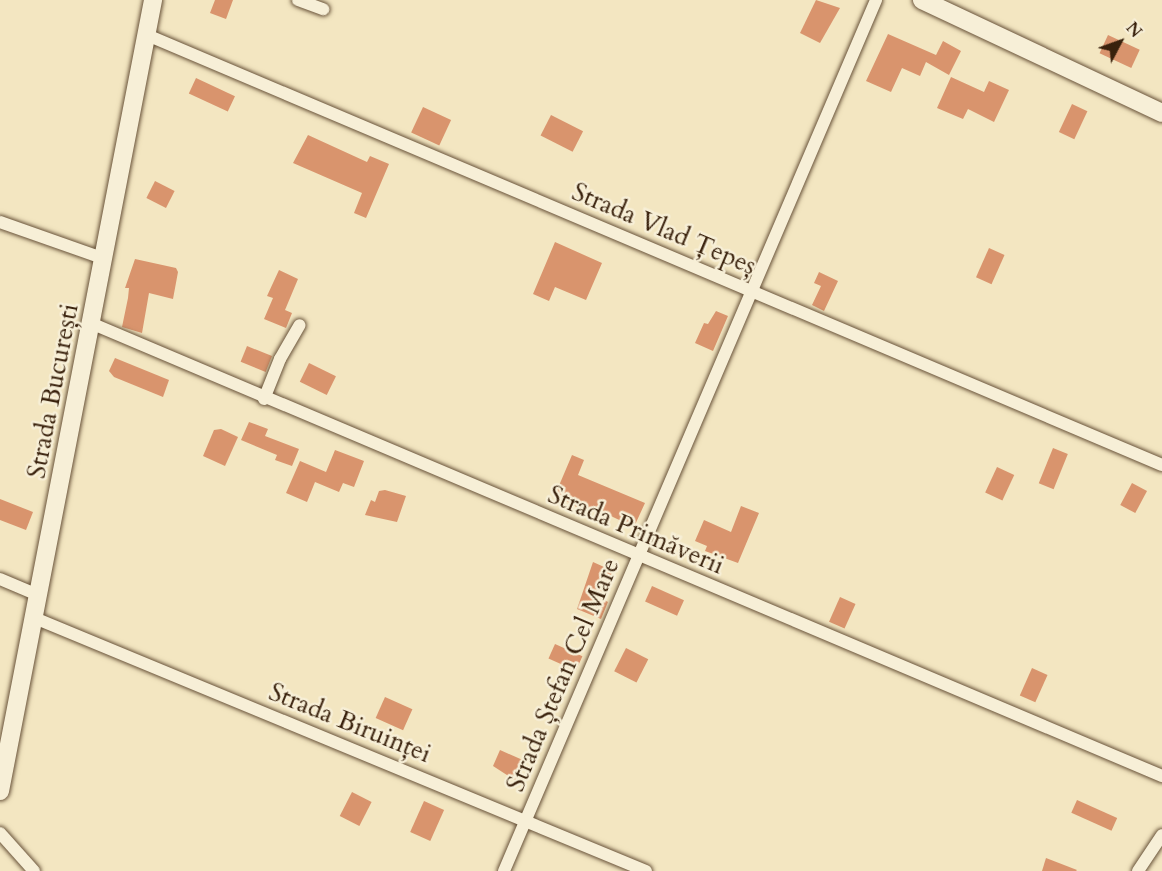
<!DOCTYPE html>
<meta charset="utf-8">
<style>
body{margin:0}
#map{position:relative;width:1162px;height:871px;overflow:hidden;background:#f3e6c1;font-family:Cardo,serif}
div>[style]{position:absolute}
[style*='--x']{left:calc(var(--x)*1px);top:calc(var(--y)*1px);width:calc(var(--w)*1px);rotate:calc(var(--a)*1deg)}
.building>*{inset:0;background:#d9946d;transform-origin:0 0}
.roads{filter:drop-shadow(0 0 2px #685239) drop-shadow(0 0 2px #685239)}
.street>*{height:12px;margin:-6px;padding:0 6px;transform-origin:6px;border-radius:6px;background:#f7efd7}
.secondary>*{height:18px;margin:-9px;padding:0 9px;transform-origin:9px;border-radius:9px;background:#f7efd7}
span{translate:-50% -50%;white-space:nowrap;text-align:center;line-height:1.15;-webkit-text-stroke:5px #f7efd7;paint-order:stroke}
.street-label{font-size:26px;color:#39210c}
.north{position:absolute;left:1090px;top:12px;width:60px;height:60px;-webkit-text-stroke:4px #f7efd7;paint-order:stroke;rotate:49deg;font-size:16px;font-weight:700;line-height:24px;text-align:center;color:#39210c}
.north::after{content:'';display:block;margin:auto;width:21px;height:27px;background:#39210c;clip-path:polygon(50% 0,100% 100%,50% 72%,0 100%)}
</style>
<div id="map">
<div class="building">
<div style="clip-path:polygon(215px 0,233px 0,226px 19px,210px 13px)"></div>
<div style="clip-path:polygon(816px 0,840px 8px,820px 43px,800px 33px)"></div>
<div style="clip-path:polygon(888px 34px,936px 55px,943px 41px,961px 51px,949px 75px,926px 62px,920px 76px,902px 68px,891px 92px,866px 81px)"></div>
<div style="left:1108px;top:35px;width:35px;height:20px;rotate:25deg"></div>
<div style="clip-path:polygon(951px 77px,984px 92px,989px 81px,1009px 90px,994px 122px,968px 109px,963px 119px,937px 108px)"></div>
<div style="left:196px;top:78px;width:43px;height:17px;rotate:25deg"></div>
<div style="left:1072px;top:104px;width:17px;height:31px;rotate:25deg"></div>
<div style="left:423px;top:107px;width:31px;height:28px;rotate:25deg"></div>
<div style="left:551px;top:115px;width:36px;height:23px;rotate:27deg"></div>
<div style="clip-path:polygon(308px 135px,367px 162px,370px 156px,389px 164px,366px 218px,354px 213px,362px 193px,293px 163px)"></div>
<div style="left:155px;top:181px;width:22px;height:19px;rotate:27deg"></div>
<div style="clip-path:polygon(555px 242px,602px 263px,586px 300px,555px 287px,549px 301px,533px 294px)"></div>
<div style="left:989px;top:248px;width:17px;height:32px;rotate:24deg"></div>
<div style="clip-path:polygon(135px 259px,176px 268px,178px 272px,173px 299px,149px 293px,142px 333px,122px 327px,128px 298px,129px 288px,125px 288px)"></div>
<div style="clip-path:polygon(279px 270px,298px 279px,285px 310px,292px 313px,286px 328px,264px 319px,273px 298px,267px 296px)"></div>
<div style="clip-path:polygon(819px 272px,838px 281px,824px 311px,812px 305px,821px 286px,814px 283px)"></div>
<div style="clip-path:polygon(716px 311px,728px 316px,713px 351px,695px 343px,704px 323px,708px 324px)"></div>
<div style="left:247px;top:346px;width:27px;height:17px;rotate:22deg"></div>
<div style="clip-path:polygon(115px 358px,169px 380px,163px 397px,114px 377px,109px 371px)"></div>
<div style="left:309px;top:363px;width:30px;height:21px;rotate:26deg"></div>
<div style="clip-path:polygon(249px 422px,268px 429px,265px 436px,299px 449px,292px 466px,275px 460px,277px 455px,241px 440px)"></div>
<div style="clip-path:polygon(221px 429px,238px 437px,225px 466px,203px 456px,214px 430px)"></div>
<div style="left:1053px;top:448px;width:16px;height:38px;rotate:22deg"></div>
<div style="clip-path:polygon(335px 450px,364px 461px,354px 487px,343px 483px,339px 492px,315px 482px,307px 502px,286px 493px,300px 461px,326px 472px)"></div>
<div style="clip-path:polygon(572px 455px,584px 460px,578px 475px,645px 503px,634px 527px,594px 508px,591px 515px,555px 495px)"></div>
<div style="left:997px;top:467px;width:19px;height:28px;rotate:25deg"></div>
<div style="left:1132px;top:483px;width:17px;height:25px;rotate:28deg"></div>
<div style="clip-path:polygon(385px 490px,406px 496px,397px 522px,365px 515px,371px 500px,375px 502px,379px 491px)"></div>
<div style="clip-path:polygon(0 499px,33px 512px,26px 530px,0 520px)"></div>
<div style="clip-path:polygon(741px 506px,759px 513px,738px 563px,705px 551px,707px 546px,695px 541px,704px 520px,731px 532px)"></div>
<div style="clip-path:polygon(593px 562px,613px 571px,601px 598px,608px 602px,601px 619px,577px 609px)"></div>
<div style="left:652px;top:586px;width:35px;height:17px;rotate:24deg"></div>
<div style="left:840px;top:597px;width:17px;height:27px;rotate:24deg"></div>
<div style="left:555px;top:644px;width:30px;height:16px;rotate:24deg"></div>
<div style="left:626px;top:648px;width:25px;height:26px;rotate:27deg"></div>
<div style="left:1032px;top:668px;width:17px;height:30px;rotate:24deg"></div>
<div style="left:385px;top:697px;width:30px;height:23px;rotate:24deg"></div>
<div style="clip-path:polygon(500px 750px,525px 761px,516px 781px,493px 766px)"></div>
<div style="left:352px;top:792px;width:22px;height:27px;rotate:27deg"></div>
<div style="left:1077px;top:800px;width:44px;height:14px;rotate:24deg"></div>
<div style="left:424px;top:801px;width:22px;height:34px;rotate:24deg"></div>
<div style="clip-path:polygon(1046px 858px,1077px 870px,1076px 871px,1042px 871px)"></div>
</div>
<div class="roads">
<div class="street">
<div style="--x:298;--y:0;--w:27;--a:20"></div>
<div style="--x:147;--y:35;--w:1102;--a:22.96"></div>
<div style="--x:0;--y:222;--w:111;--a:19.4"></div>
<div style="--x:93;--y:324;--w:1161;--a:22.92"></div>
<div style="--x:264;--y:399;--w:43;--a:-68.2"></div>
<div style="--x:280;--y:359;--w:39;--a:-60"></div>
<div style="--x:0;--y:579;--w:43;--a:23"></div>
<div style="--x:37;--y:619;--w:659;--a:22.48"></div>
<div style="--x:0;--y:833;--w:51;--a:48.2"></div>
<div style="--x:504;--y:871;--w:947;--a:-66.87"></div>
<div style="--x:1138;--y:871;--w:43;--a:-56.3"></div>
</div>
<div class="secondary">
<div style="--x:922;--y:0;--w:265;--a:25.2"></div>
<div style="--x:0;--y:791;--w:806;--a:-79.05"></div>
</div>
</div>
<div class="street-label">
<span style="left:664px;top:229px;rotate:23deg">Strada Vlad Țepeș</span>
<span style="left:53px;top:391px;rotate:-79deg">Strada București</span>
<span style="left:636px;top:530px;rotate:23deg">Strada Primăverii</span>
<span style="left:563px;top:675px;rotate:-67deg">Strada Ștefan Cel Mare</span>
<span style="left:350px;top:723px;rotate:22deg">Strada Biruinței</span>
</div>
<div class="north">N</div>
</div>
